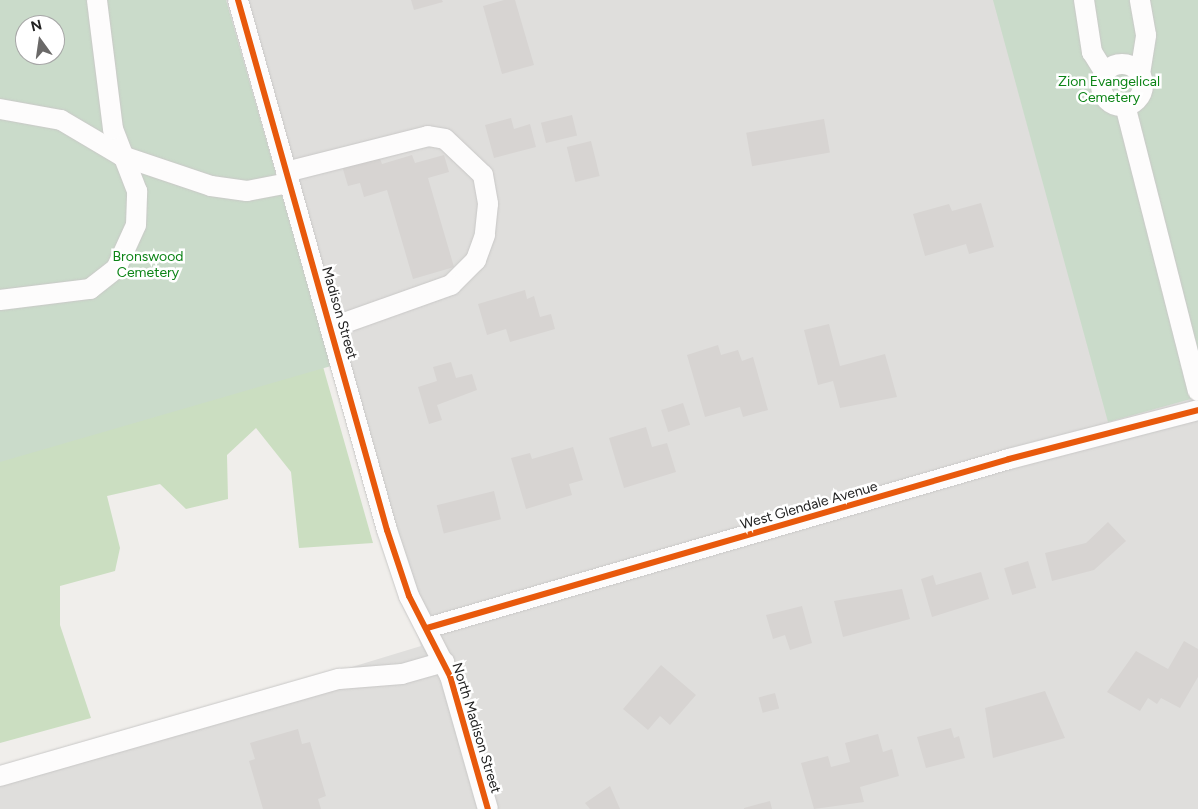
<!DOCTYPE html>
<style>
body{margin:0}
#map{position:relative;width:1198px;height:809px;overflow:hidden;background:#f0eeeb;font-family:Figtree,sans-serif}
div>[style]{position:absolute}
[style*='--x']{left:calc(var(--x)*1px);top:calc(var(--y)*1px);width:calc(var(--w)*1px);rotate:calc(var(--a)*1deg)}
.residential>*{inset:0;background:#dfdedc}
.forest>*{inset:0;background:#cbdec1}
.cemetery>*{inset:0;background:#cadbca}
.building>*{inset:0;background:#d7d4d2;transform-origin:0 0}
.roads{filter:drop-shadow(0 0 1px #c9c8c7) drop-shadow(0 0 1px #c9c8c7)}
.minor>*{height:20px;margin:-10px;padding:0 10px;transform-origin:10px;border-radius:10px;background:#fdfcfc}
.minor>.ring{margin:-10px;padding:0;box-sizing:content-box;background:none;border:20px solid #fdfcfc;border-radius:50%}
.cycleway>*{height:6px;margin:-3px;padding:0 3px;transform-origin:3px;border-radius:3px;background:#e8590c}
span{translate:-50% -50%;white-space:nowrap;text-align:center;line-height:1.15;-webkit-text-stroke:5px #fff;paint-order:stroke}
.park-label{font-size:14px;color:#0c8416}
.street-label{font-size:14px;color:#222}
.north{position:absolute;left:15px;top:15px;width:50px;height:50px;box-sizing:border-box;background:#fff;border:1px solid #a7a7a7;border-radius:50%;rotate:346deg;font-size:14px;font-weight:700;line-height:20px;text-align:center;color:#222}
.north::after{content:'';display:block;margin:auto;width:18px;height:22px;background:#6a6968;clip-path:polygon(50% 0,100% 100%,50% 72%,0 100%)}
</style>
<div id="map">
<div class="residential">
<div style="clip-path:polygon(226px 0,1198px 0,1198px 809px,0 809px,0 774px,421px 646px,331px 366px)"></div>
</div>
<div class="forest">
<div style="clip-path:polygon(322px 363px,373px 543px,299px 548px,291px 472px,256px 428px,227px 455px,228px 499px,186px 509px,160px 484px,107px 496px,120px 548px,115px 571px,60px 586px,60px 625px,91px 718px,0 743px,0 432px)"></div>
</div>
<div class="cemetery">
<div style="clip-path:polygon(evenodd,0 0,226px 0,331px 366px,0 462px,0 0,25px 25px,55px 25px,55px 55px,25px 55px,25px 25px)"></div>
<div style="clip-path:polygon(993px 0,1198px 0,1198px 397px,1108px 422px)"></div>
</div>
<div class="building">
<div style="clip-path:polygon(411px 0,442px 0,443px 2px,414px 10px)"></div>
<div style="clip-path:polygon(504px 0,515px 0,534px 65px,502px 74px,483px 6px)"></div>
<div style="left:572px;top:115px;width:21px;height:32px;rotate:76deg"></div>
<div style="clip-path:polygon(511px 118px,514px 129px,530px 124px,536px 147px,494px 158px,485px 125px)"></div>
<div style="left:824px;top:119px;width:34px;height:79px;rotate:80deg"></div>
<div style="left:591px;top:141px;width:36px;height:25px;rotate:76deg"></div>
<div style="clip-path:polygon(412px 155px,415px 163px,444px 155px,449px 172px,428px 178px,454px 267px,413px 279px,387px 190px,364px 197px,360px 183px,348px 186px,342px 166px,379px 156px,382px 164px)"></div>
<div style="clip-path:polygon(981px 203px,994px 247px,969px 254px,966px 244px,925px 256px,913px 214px,949px 204px,952px 211px)"></div>
<div style="clip-path:polygon(525px 290px,527px 299px,534px 296px,540px 317px,551px 314px,555px 329px,510px 342px,506px 329px,487px 335px,478px 304px)"></div>
<div style="clip-path:polygon(829px 324px,840px 366px,885px 354px,897px 397px,840px 408px,833px 381px,818px 385px,804px 330px)"></div>
<div style="clip-path:polygon(718px 345px,721px 355px,738px 350px,742px 361px,753px 357px,768px 410px,743px 417px,740px 407px,705px 417px,687px 355px)"></div>
<div style="clip-path:polygon(451px 362px,456px 378px,472px 374px,477px 390px,437px 405px,442px 420px,429px 424px,418px 387px,437px 381px,433px 367px)"></div>
<div style="left:683px;top:403px;width:23px;height:23px;rotate:72deg"></div>
<div style="clip-path:polygon(646px 427px,652px 447px,667px 443px,676px 472px,624px 488px,609px 438px)"></div>
<div style="clip-path:polygon(573px 447px,583px 480px,569px 484px,572px 495px,526px 509px,511px 458px,530px 453px,532px 459px)"></div>
<div style="left:494px;top:491px;width:29px;height:59px;rotate:76deg"></div>
<div style="clip-path:polygon(1108px 522px,1126px 541px,1094px 570px,1052px 581px,1045px 553px,1086px 543px)"></div>
<div style="left:1028px;top:561px;width:28px;height:25px;rotate:73deg"></div>
<div style="clip-path:polygon(981px 572px,989px 599px,932px 617px,921px 579px,933px 575px,936px 585px)"></div>
<div style="clip-path:polygon(902px 589px,910px 619px,843px 637px,834px 601px)"></div>
<div style="clip-path:polygon(802px 606px,812px 643px,790px 650px,785px 635px,773px 639px,766px 615px)"></div>
<div style="clip-path:polygon(1184px 641px,1198px 649px,1198px 677px,1180px 708px,1161px 698px,1157px 704px,1148px 698px,1140px 711px,1107px 692px,1136px 651px,1168px 669px)"></div>
<div style="clip-path:polygon(661px 665px,696px 695px,670px 725px,660px 716px,648px 730px,623px 709px)"></div>
<div style="clip-path:polygon(1045px 691px,1065px 738px,993px 758px,985px 708px)"></div>
<div style="left:775px;top:693px;width:16px;height:17px;rotate:75deg"></div>
<div style="clip-path:polygon(951px 728px,954px 738px,959px 736px,965px 758px,926px 768px,917px 737px)"></div>
<div style="clip-path:polygon(298px 729px,302px 744px,310px 742px,326px 796px,318px 799px,321px 809px,263px 809px,249px 761px,255px 759px,250px 743px)"></div>
<div style="clip-path:polygon(878px 734px,883px 752px,892px 749px,899px 776px,860px 787px,864px 802px,814px 809px,801px 763px,828px 756px,831px 767px,850px 762px,845px 743px)"></div>
<div style="clip-path:polygon(610px 786px,620px 809px,590px 809px,585px 803px)"></div>
<div style="clip-path:polygon(770px 801px,772px 809px,744px 809px,744px 808px)"></div>
</div>
<div class="roads">
<div class="minor">
<div style="--x:238;--y:0;--w:551;--a:74.3"></div>
<div style="--x:387;--y:530;--w:70;--a:71.6"></div>
<div style="--x:409;--y:596;--w:90;--a:62.9"></div>
<div style="--x:450;--y:676;--w:138;--a:74.1"></div>
<div style="--x:1084;--y:0;--w:53;--a:81.3"></div>
<div style="--x:1092;--y:52;--w:25;--a:58"></div>
<div class="ring" style="left:1101px;top:64px;width:22px;height:22px"></div>
<div style="--x:1140;--y:74;--w:39;--a:-81"></div>
<div style="--x:1146;--y:35;--w:36;--a:-100"></div>
<div style="--x:1125;--y:105;--w:295;--a:75.7"></div>
<div style="--x:0;--y:109;--w:62;--a:10.2"></div>
<div style="--x:61;--y:120;--w:71;--a:30.5"></div>
<div style="--x:122;--y:156;--w:94;--a:18.6"></div>
<div style="--x:211;--y:186;--w:36;--a:8"></div>
<div style="--x:247;--y:191;--w:43;--a:-10.8"></div>
<div style="--x:286;--y:172;--w:146;--a:-14.2"></div>
<div style="--x:428;--y:136;--w:17;--a:10"></div>
<div style="--x:445;--y:139;--w:52;--a:43.5"></div>
<div style="--x:483;--y:175;--w:29;--a:80"></div>
<div style="--x:488;--y:204;--w:31;--a:96"></div>
<div style="--x:485;--y:235;--w:27;--a:110"></div>
<div style="--x:476;--y:260;--w:35;--a:135"></div>
<div style="--x:451;--y:285;--w:128;--a:160.4"></div>
<div style="--x:0;--y:300;--w:91;--a:-7"></div>
<div style="--x:90;--y:289;--w:33;--a:-38"></div>
<div style="--x:116;--y:269;--w:48;--a:-65.6"></div>
<div style="--x:136;--y:225;--w:34;--a:-88"></div>
<div style="--x:137;--y:191;--w:66;--a:-111.2"></div>
<div style="--x:113;--y:129;--w:130;--a:-97.1"></div>
<div style="--x:427;--y:628;--w:606;--a:-16.19"></div>
<div style="--x:1009;--y:459;--w:195;--a:-14.5"></div>
<div style="--x:0;--y:776;--w:353;--a:-16"></div>
<div style="--x:339;--y:679;--w:63;--a:-4.5"></div>
<div style="--x:402;--y:674;--w:44;--a:-15.9"></div>
</div>
</div>
<div class="cycleway">
<div style="--x:238;--y:0;--w:551;--a:74.3"></div>
<div style="--x:387;--y:530;--w:70;--a:71.6"></div>
<div style="--x:409;--y:596;--w:90;--a:62.9"></div>
<div style="--x:450;--y:676;--w:138;--a:74.1"></div>
<div style="--x:427;--y:628;--w:606;--a:-16.19"></div>
<div style="--x:1009;--y:459;--w:195;--a:-14.5"></div>
</div>
<div class="park-label">
<span style="left:1109px;top:90px">Zion Evangelical<br>Cemetery</span>
<span style="left:148px;top:265px">Bronswood<br>Cemetery</span>
</div>
<div class="street-label">
<span style="left:339px;top:313px;rotate:74deg">Madison Street</span>
<span style="left:809px;top:506px;rotate:-16deg">West Glendale Avenue</span>
<span style="left:476px;top:728px;rotate:73deg">North Madison Street</span>
</div>
<div class="north">N</div>
</div>
